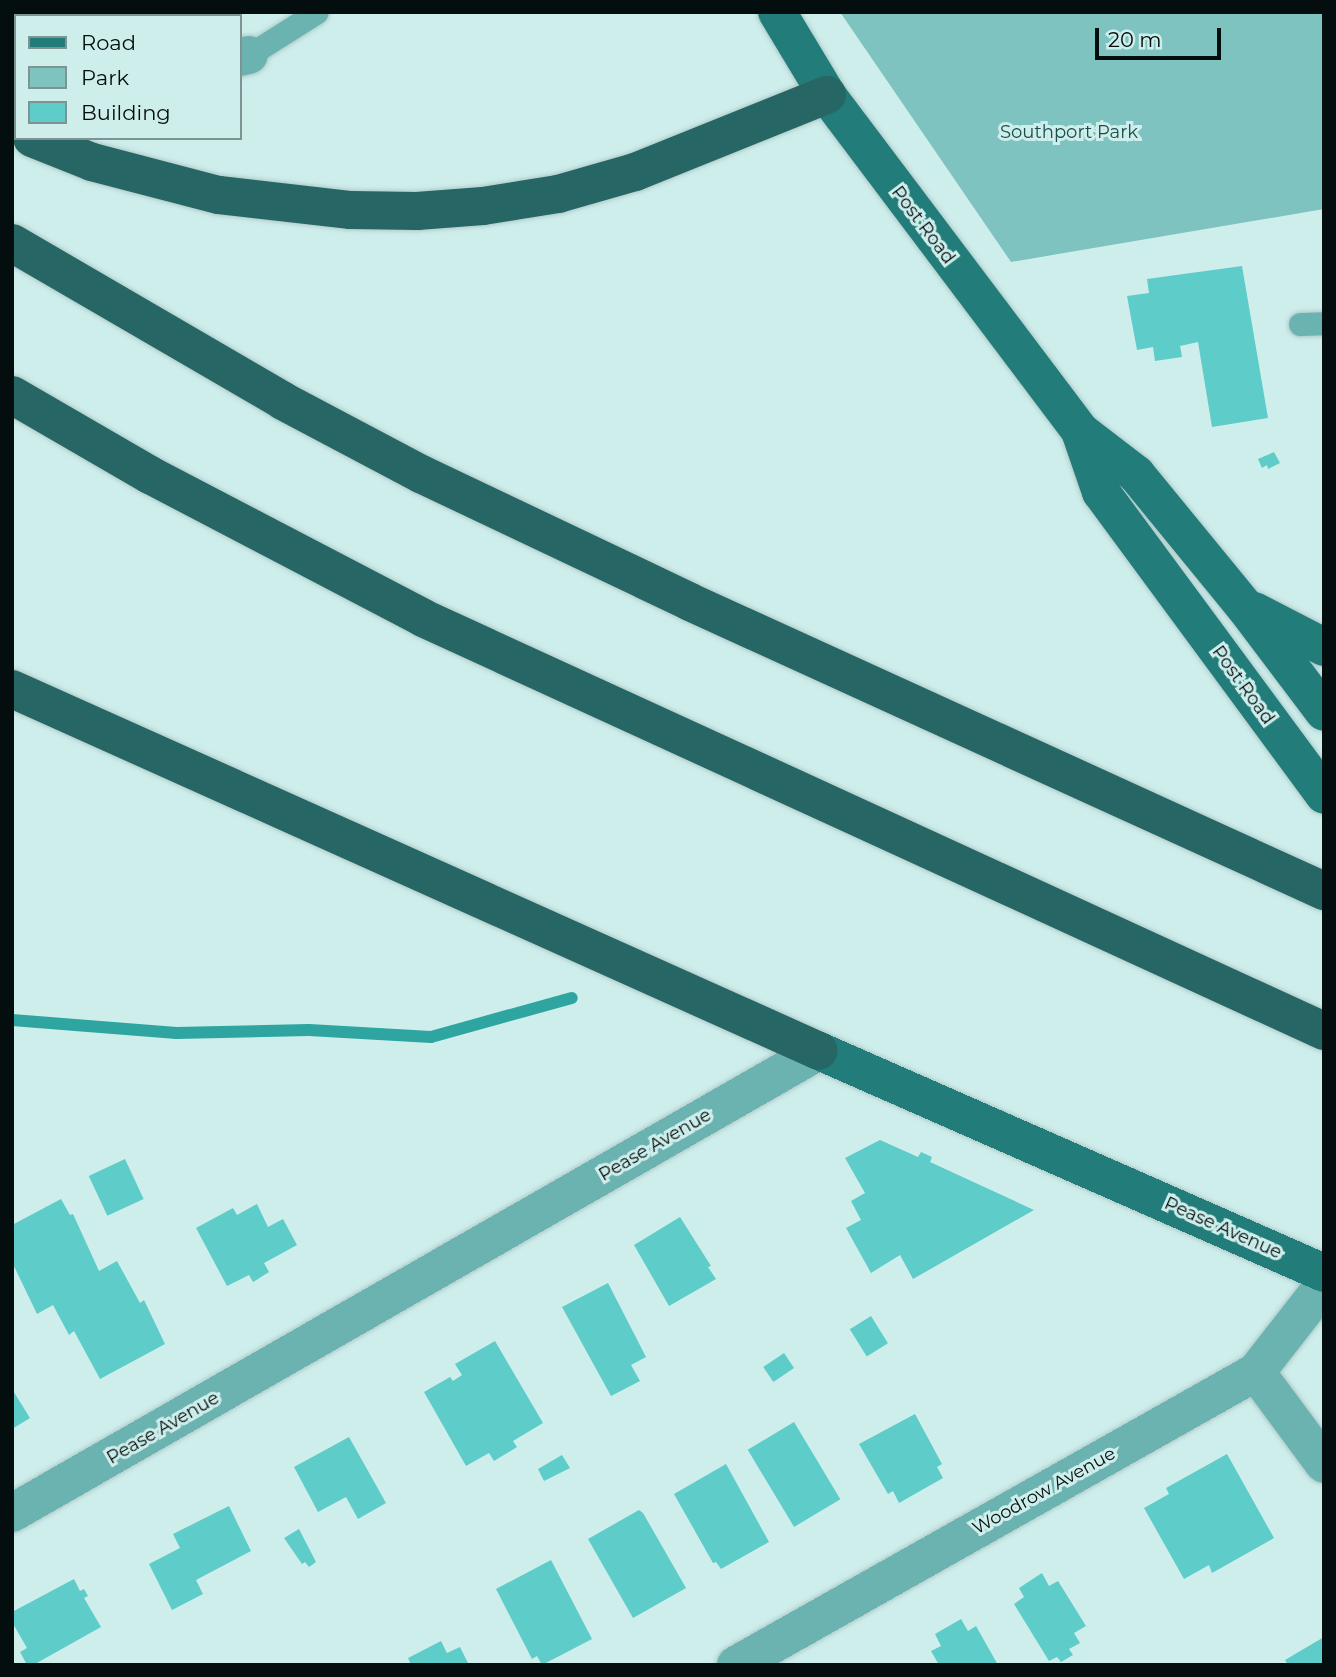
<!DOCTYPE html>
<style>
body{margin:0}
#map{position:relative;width:1336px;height:1677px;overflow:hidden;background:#ceeeec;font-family:Montserrat,sans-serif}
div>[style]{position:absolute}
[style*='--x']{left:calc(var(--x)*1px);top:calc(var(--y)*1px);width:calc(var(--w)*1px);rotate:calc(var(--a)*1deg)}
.green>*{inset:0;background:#7ec3c0}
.stream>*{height:12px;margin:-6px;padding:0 6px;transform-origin:6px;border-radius:6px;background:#2ea5a1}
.building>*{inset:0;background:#5eccc8;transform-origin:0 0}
.roads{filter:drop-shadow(0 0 2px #aecac8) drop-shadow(0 0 2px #aecac8)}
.service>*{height:23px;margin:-11.5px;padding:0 11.5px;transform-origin:11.5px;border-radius:11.5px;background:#6bb3b0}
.minor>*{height:38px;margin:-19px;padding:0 19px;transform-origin:19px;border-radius:19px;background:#6bb3b0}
.primary>*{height:38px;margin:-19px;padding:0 19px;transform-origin:19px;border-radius:19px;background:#227d7a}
.motorway>*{height:38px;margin:-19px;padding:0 19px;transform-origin:19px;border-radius:19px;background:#266664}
span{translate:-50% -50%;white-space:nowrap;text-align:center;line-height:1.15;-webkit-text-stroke:6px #ceeeec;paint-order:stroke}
.park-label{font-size:18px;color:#1c4d4b}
.street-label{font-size:18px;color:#040e0e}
.frame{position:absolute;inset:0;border:14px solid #040e0e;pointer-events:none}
.legend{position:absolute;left:14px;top:14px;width:228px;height:126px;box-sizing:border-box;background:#ceeeec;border:2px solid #7d9493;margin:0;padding:9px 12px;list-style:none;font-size:21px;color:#040e0e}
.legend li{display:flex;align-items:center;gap:14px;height:35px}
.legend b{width:35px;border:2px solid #7d9493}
.scale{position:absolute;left:1095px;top:28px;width:126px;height:32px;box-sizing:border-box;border:4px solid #040e0e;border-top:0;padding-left:9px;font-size:21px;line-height:24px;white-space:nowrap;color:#040e0e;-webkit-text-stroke:5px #ceeeec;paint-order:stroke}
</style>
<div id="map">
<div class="green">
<div style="clip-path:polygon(840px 12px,1324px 12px,1324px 209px,1011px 262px)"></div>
</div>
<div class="stream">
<div style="--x:12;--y:1020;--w:165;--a:4.5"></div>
<div style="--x:176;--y:1033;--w:133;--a:-1.3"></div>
<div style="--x:309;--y:1030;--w:122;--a:3.3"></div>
<div style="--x:431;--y:1037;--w:146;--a:-15.5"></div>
</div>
<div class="building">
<div style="clip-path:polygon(1242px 266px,1268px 418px,1212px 427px,1198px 342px,1180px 346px,1182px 357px,1155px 361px,1153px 347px,1137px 350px,1127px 296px,1149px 293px,1147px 279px)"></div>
<div style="clip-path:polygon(1274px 452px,1280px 463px,1268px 469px,1267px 465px,1262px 468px,1258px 459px)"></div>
<div style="clip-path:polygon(880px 1140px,918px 1157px,921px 1152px,932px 1157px,930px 1162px,1034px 1210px,913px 1279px,900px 1255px,871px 1273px,846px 1228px,861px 1220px,851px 1201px,865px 1193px,845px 1158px)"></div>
<div style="left:125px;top:1159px;width:44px;height:40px;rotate:65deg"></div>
<div style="clip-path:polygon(61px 1199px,70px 1215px,73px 1214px,99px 1271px,117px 1261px,140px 1303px,144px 1300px,165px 1344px,100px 1379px,74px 1331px,69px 1335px,53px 1305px,37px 1314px,12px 1262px,12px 1225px)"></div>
<div style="clip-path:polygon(257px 1204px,268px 1227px,283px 1219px,297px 1245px,264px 1263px,269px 1272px,253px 1282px,249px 1275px,227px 1286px,196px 1228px,233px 1208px,237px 1215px)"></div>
<div style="clip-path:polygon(680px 1217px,711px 1266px,708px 1267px,716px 1279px,669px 1306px,634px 1245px)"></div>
<div style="clip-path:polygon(608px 1283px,646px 1357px,631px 1365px,640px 1381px,611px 1396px,562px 1307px)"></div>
<div style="left:871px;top:1316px;width:32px;height:25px;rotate:58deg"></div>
<div style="clip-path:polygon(495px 1341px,543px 1423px,513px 1441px,517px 1447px,494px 1461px,489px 1453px,466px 1466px,424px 1392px,450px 1377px,453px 1381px,462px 1375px,455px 1364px)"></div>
<div style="left:784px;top:1353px;width:18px;height:25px;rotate:56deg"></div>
<div style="clip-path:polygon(12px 1389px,30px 1418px,12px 1429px)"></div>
<div style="clip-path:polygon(915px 1414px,942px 1464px,937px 1467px,943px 1478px,899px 1503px,893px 1491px,888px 1494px,859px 1444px)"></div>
<div style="left:794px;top:1422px;width:90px;height:54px;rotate:59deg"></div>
<div style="clip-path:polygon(349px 1437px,386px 1503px,358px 1519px,346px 1497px,318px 1512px,294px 1467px)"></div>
<div style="clip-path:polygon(1227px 1454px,1274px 1538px,1212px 1573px,1209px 1565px,1184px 1579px,1144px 1508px,1169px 1494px,1166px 1488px)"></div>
<div style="clip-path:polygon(562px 1455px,570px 1468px,544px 1481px,538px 1469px)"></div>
<div style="clip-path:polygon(726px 1464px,769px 1542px,721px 1569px,716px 1562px,713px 1563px,674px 1494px)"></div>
<div style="clip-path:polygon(229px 1506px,251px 1551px,196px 1580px,203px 1594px,172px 1610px,149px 1564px,180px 1548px,173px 1534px)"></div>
<div style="clip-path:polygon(639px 1510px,643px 1513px,686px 1588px,633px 1618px,588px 1539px)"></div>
<div style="clip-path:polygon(299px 1529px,316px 1562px,309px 1567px,305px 1562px,302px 1564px,284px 1538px)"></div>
<div style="clip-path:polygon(551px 1560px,592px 1639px,542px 1665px,537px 1656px,532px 1659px,496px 1589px)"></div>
<div style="clip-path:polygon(1042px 1573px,1049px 1586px,1058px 1581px,1086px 1626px,1074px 1633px,1080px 1643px,1069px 1649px,1073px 1655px,1061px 1662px,1057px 1657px,1049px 1661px,1014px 1604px,1024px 1597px,1019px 1588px)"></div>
<div style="clip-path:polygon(74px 1579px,80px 1591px,84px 1589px,88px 1596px,84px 1598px,101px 1627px,35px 1664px,27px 1665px,20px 1652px,27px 1648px,12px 1622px,12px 1612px)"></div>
<div style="clip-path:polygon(961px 1619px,968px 1631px,976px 1626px,998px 1665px,939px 1665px,931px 1651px,941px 1646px,935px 1634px)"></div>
<div style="clip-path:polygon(1324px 1637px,1324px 1665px,1288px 1665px,1285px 1660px)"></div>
<div style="clip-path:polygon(441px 1641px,447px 1653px,460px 1647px,469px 1665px,411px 1665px,408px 1658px)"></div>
</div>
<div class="roads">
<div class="service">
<div style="--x:249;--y:55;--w:80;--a:-32.3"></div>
<div style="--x:1300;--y:324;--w:24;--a:-2"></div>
</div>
<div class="minor">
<div style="--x:75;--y:12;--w:6;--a:39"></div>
<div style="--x:240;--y:57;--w:9;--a:-13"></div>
<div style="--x:1256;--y:1372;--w:114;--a:53.5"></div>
<div style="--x:12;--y:1513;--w:930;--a:-29.79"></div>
<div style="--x:736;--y:1665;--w:597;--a:-29.4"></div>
<div style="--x:1256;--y:1372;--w:110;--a:-52"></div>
</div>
<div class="primary">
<div style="--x:777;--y:12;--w:97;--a:58.9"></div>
<div style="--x:827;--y:95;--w:421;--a:53"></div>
<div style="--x:1080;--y:431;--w:71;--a:37.5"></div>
<div style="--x:1136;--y:474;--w:172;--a:50.7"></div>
<div style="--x:1245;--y:607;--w:131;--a:53"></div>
<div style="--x:1080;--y:431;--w:65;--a:71"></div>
<div style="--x:1101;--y:492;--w:376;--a:53.6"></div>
<div style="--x:1254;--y:611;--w:79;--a:27.2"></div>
<div style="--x:819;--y:1051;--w:552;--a:23.73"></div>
</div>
<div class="motorway">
<div style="--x:32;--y:138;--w:65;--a:21.8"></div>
<div style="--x:92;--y:162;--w:131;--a:14.6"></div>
<div style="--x:219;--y:195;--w:133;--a:6.5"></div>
<div style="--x:351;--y:210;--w:66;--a:0.9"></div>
<div style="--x:417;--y:211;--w:66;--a:-4.3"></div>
<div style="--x:483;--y:206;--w:76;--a:-9.1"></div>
<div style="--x:558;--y:194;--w:80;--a:-15.9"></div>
<div style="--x:635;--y:172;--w:207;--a:-21.9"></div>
<div style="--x:12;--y:243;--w:314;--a:30.2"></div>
<div style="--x:283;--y:401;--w:156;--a:27.9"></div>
<div style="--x:421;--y:474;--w:298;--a:25.4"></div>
<div style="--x:690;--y:602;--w:697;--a:24.51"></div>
<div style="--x:12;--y:395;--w:160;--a:30.1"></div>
<div style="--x:150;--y:475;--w:308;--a:27.6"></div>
<div style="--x:423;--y:618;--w:991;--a:24.63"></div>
<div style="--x:12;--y:689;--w:884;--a:24.16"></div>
</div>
</div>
<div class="park-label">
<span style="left:1069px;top:132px">Southport Park</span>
</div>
<div class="street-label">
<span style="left:923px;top:225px;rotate:53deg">Post Road</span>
<span style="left:1243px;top:685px;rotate:54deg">Post Road</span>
<span style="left:655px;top:1145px;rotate:-30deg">Pease Avenue</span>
<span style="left:1223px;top:1228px;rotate:24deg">Pease Avenue</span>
<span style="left:163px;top:1428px;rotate:-30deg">Pease Avenue</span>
<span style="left:1044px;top:1491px;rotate:-29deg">Woodrow Avenue</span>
</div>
<div class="frame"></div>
<ul class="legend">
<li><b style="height:9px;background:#227d7a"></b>Road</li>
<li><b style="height:19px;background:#7ec3c0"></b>Park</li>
<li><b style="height:19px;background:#5eccc8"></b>Building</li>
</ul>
<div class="scale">20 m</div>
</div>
